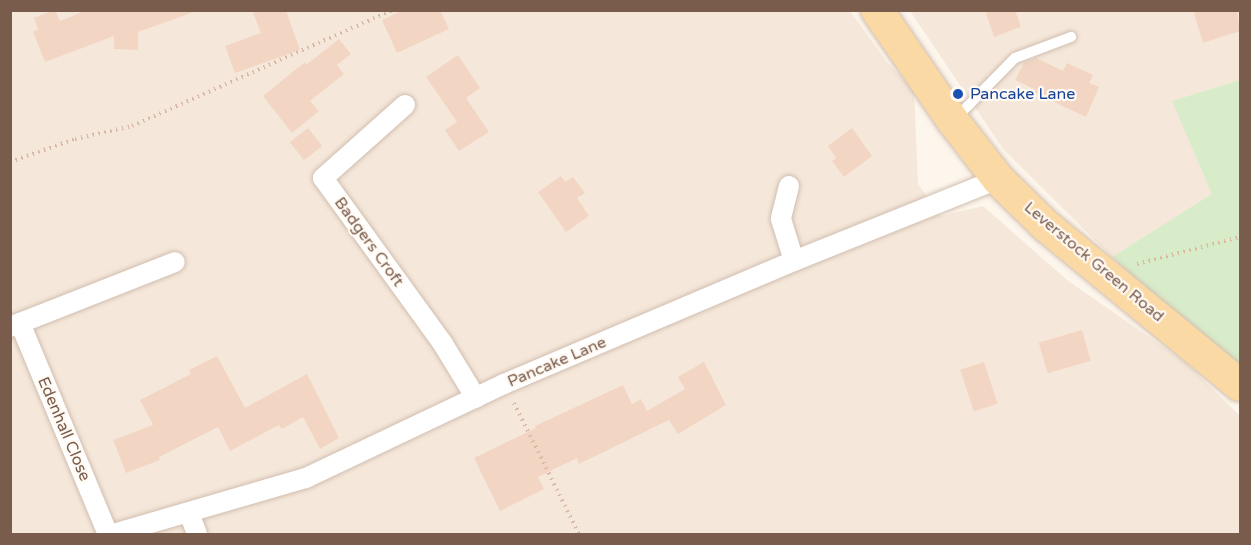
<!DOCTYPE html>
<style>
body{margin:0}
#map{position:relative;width:1251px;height:545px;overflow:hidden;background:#fdf6ec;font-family:"Varela Round",sans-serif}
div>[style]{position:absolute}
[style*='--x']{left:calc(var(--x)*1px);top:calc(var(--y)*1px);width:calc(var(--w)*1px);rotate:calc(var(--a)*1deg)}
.residential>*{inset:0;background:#f5e8da}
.green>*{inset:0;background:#d8ecc9}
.building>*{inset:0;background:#f3d5c3;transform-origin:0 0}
.path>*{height:4px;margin-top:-2px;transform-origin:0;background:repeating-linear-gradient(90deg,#d9b8a5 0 1.5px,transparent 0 6px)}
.roads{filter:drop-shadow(0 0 2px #d1beb0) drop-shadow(0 0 2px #d1beb0)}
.service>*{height:10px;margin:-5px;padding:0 5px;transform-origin:5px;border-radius:5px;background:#fff}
.minor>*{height:20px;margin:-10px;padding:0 10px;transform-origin:10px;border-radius:10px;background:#fff}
.primary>*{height:32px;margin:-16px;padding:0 16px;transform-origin:16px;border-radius:16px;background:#fbd9a5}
.dots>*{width:16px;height:16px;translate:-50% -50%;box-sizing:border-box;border:3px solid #fffaf3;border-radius:50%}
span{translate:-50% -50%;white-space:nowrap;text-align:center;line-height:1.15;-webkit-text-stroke:4.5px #fffaf3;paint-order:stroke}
.transit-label{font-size:16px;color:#164399}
.left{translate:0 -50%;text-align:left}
.street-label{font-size:16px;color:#7a5c4d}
.frame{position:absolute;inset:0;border:12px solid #7a5c4d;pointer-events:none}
</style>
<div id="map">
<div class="residential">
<div style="clip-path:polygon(10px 11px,850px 11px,886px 61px,914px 91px,918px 184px,941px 216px,983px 206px,1067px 280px,1185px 362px,1240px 416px,1240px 534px,11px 534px)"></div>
<div style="clip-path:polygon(910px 11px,1240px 11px,1240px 80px,1173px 101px,1213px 194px,1112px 257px,1003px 149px)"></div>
</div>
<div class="green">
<div style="clip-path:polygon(1240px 80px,1240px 374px,1112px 257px,1212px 194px,1172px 101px)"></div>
</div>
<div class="building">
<div style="clip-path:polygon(55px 10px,60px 21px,87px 10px,191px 10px,191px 13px,138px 32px,138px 50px,114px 49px,114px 36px,45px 62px,33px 32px,38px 29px,34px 18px)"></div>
<div style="clip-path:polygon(252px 10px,286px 10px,300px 50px,235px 73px,225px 46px,261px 33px)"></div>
<div style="clip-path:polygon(403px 10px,440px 10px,449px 29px,397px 53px,382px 20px)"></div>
<div style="clip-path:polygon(985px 10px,1015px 10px,1021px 27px,994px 37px)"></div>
<div style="clip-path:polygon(1193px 10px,1237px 10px,1240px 31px,1203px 43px)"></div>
<div style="clip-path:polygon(339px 39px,351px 54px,337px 65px,344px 74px,310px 101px,319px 111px,292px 133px,263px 96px,305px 62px,306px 65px)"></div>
<div style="clip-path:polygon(458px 55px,480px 88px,466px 98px,489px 132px,459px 151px,445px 130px,457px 122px,426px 77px)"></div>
<div style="clip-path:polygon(1036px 58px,1063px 71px,1067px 63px,1093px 75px,1089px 83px,1099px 87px,1086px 117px,1035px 93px,1036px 90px,1015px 80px,1024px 63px)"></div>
<div style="left:308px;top:128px;width:23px;height:23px;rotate:52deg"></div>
<div style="clip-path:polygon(852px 128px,872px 156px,844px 177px,832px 161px,836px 158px,828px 146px)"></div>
<div style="clip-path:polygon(561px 176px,565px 182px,573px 177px,585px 193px,577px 198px,589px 216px,566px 232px,538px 192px)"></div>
<div style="left:1082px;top:330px;width:32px;height:45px;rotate:74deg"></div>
<div style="clip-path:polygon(217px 356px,245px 408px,307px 374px,339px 438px,320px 449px,303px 417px,282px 429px,279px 425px,230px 451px,218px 427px,159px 457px,160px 460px,126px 473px,113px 440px,153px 425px,140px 400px,191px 374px,189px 370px)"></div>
<div style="clip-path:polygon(704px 362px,726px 405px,678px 434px,669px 420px,579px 464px,577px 458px,538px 477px,544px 489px,500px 511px,474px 458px,536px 428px,535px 426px,623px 385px,632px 404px,641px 399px,647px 411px,685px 389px,678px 377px)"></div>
<div style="left:984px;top:362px;width:44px;height:25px;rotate:72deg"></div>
</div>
<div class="path">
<div style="--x:10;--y:162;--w:69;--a:-19.5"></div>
<div style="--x:75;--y:139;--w:58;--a:-12.8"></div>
<div style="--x:132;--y:126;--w:286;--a:-24"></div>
<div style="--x:1137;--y:264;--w:106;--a:-14.7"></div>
<div style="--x:514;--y:403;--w:146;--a:63.6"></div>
</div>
<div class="roads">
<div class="service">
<div style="--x:956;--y:118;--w:84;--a:-45.5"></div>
<div style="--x:1015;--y:58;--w:60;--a:-20.6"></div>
</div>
<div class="minor">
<div style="--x:405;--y:105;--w:110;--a:138.3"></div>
<div style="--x:323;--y:178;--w:205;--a:54.1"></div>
<div style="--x:443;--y:344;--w:63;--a:58.6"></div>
<div style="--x:789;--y:186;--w:34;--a:104"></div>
<div style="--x:781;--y:219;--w:44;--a:72.8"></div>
<div style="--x:20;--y:323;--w:229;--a:67.4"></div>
<div style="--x:10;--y:327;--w:177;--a:-21.5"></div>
<div style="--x:189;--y:513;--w:22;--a:69"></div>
<div style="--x:113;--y:534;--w:201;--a:-16.2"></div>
<div style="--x:306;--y:478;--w:219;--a:-25.4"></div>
<div style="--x:504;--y:384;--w:315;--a:-23"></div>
<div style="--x:794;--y:261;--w:220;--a:-21.9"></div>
</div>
<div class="primary">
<div style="--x:877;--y:10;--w:135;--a:55.6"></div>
<div style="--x:953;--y:121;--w:73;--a:52.2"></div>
<div style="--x:998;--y:179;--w:66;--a:44.4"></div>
<div style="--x:1045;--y:225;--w:252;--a:39.4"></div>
</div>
</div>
<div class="dots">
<div style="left:958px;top:94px;background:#1a4fb4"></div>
</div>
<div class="transit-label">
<span class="left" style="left:970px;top:94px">Pancake Lane</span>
</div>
<div class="street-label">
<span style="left:369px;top:242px;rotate:54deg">Badgers Croft</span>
<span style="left:1094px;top:262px;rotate:40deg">Leverstock Green Road</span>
<span style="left:557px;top:362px;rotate:-23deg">Pancake Lane</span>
<span style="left:64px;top:429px;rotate:67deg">Edenhall Close</span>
</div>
<div class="frame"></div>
</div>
